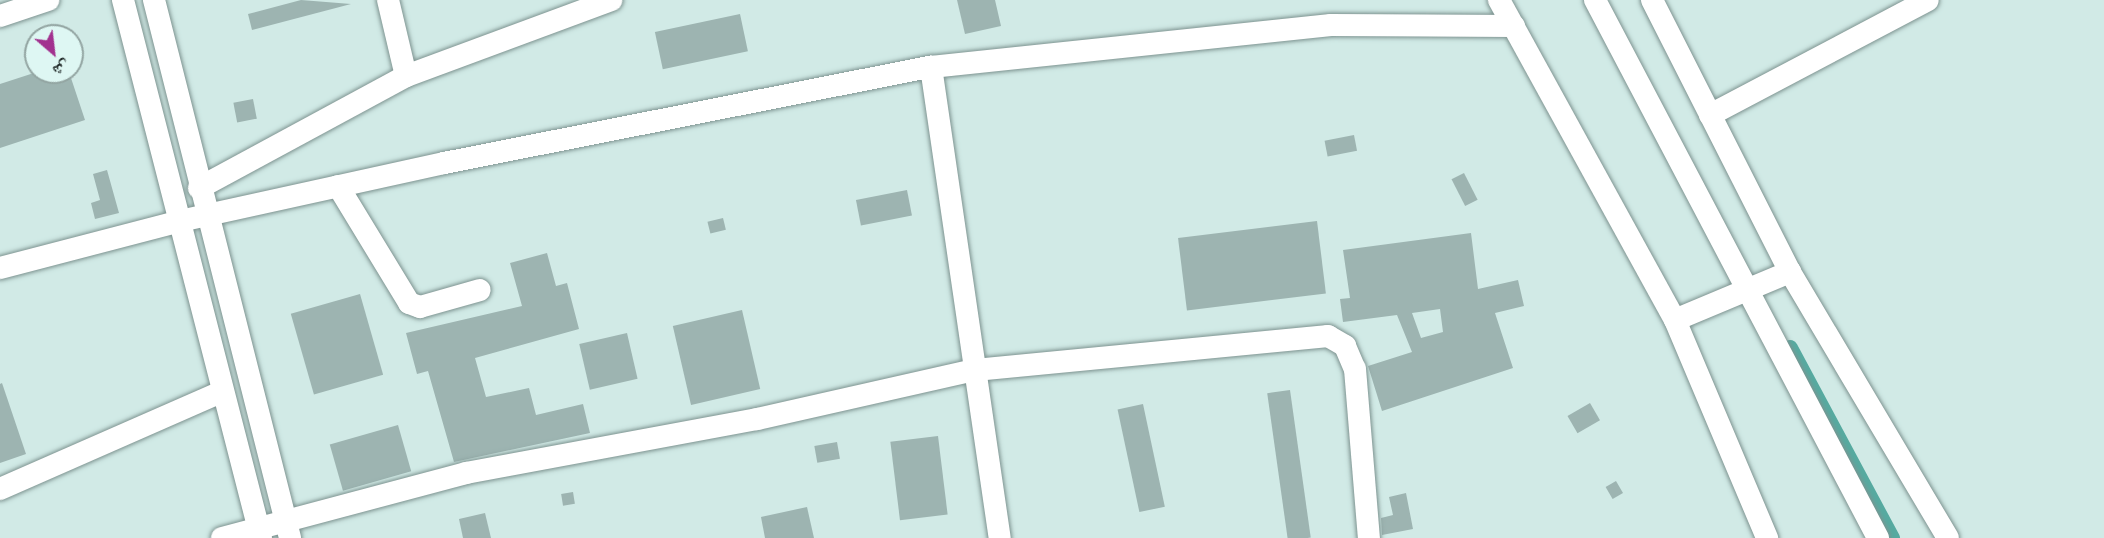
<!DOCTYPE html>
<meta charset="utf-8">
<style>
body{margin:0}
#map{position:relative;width:2104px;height:538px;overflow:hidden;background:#d1eae6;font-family:Signika,"Noto Naskh Arabic",sans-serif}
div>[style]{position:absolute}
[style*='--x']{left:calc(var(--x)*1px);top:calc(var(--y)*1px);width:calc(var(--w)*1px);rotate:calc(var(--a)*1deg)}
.canal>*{height:16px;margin:-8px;padding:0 8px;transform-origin:8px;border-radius:8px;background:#57aaa0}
.building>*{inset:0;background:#9db4b1;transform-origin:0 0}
.roads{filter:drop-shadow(0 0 2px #7d9390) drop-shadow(0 0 2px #7d9390)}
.minor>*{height:22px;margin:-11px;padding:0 11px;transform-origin:11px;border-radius:11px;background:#fff}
span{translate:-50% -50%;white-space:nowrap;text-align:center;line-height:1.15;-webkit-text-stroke:6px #def7f3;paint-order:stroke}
.north{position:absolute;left:24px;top:24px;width:60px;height:60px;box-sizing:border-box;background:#def7f3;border:2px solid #92a4a1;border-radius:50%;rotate:152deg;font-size:16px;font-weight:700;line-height:24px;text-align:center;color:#1f2827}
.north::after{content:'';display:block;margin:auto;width:21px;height:27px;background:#a2318f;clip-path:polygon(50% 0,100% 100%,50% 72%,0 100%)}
</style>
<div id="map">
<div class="canal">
<div style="--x:1790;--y:348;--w:216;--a:61.8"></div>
</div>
<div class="building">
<div style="clip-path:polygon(301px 0,351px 4px,252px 30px,248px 14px)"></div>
<div style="clip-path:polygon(957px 0,995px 0,1001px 26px,965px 34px)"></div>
<div style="left:740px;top:14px;width:38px;height:87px;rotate:78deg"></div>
<div style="clip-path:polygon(37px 72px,69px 72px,85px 120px,0 148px,0 84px)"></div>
<div style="left:253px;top:99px;width:20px;height:20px;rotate:79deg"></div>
<div style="left:1354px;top:135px;width:16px;height:30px;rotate:79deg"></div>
<div style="clip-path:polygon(107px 170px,119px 213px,95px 219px,91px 203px,100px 200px,93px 174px)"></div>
<div style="left:1464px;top:173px;width:30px;height:14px;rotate:63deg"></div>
<div style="left:907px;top:190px;width:26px;height:52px;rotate:79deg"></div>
<div style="left:723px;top:218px;width:12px;height:16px;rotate:76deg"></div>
<div style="left:1317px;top:221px;width:73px;height:140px;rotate:83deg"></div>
<div style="clip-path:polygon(evenodd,1471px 233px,1478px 289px,1518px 280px,1524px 306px,1495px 313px,1513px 368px,1382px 411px,1368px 366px,1412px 352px,1397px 315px,1343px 322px,1340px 299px,1350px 298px,1343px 250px,1471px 233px,1440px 309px,1443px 332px,1421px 338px,1412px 313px,1440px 309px)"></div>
<div style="clip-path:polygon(547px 253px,556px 286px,567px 283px,579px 329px,475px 358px,486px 397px,529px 388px,536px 415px,583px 404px,590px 433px,454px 462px,428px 371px,417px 374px,406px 333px,522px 306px,510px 263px)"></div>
<div style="left:360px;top:294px;width:84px;height:72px;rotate:74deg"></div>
<div style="left:742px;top:310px;width:81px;height:71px;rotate:77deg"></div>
<div style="left:627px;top:333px;width:47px;height:49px;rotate:77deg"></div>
<div style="clip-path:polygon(2px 383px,26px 454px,0 463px,0 384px)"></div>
<div style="left:1290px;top:390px;width:149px;height:23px;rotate:82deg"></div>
<div style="left:1590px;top:403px;width:20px;height:26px;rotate:60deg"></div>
<div style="left:1143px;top:404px;width:105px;height:26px;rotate:78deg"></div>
<div style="left:398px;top:425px;width:48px;height:71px;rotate:74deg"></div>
<div style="left:938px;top:436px;width:79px;height:48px;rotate:83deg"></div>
<div style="left:837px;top:442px;width:17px;height:23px;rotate:80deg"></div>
<div style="left:1616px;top:481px;width:14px;height:12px;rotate:60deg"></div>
<div style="left:573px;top:492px;width:12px;height:12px;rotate:81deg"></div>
<div style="clip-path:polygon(1406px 493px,1413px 529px,1382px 535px,1381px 518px,1393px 515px,1389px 497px)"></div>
<div style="clip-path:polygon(807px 507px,814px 538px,765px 538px,761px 517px)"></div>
<div style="clip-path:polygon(485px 513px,491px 538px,463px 538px,459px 519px)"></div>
</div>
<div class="roads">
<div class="minor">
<div style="--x:123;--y:0;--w:555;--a:75.61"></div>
<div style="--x:154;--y:0;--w:555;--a:75.81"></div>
<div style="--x:388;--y:0;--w:78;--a:76.7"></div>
<div style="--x:1499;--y:0;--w:365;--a:61.2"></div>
<div style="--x:1675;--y:320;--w:237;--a:67.1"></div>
<div style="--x:1595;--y:0;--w:608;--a:62.25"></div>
<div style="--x:1652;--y:0;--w:305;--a:63.1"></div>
<div style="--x:1790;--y:272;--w:309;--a:59.3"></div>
<div style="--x:0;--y:16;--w:51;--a:-18.4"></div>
<div style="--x:931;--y:67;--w:476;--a:81.7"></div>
<div style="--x:1710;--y:115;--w:246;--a:-27.8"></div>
<div style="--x:338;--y:186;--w:137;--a:58.7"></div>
<div style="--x:409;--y:303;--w:12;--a:20"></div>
<div style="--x:420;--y:307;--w:62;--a:-15.8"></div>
<div style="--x:199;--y:188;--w:235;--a:-28.4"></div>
<div style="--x:406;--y:76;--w:219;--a:-20.3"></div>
<div style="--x:0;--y:268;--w:182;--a:-14.6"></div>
<div style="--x:176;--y:222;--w:274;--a:-12.4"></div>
<div style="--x:444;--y:163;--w:496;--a:-11.2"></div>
<div style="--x:931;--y:67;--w:402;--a:-6"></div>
<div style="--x:1331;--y:25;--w:183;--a:0.3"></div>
<div style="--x:1675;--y:320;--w:125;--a:-22.7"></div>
<div style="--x:0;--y:489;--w:241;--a:-23.7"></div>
<div style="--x:222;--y:538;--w:253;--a:-14.9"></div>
<div style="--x:466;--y:473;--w:296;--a:-10.5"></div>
<div style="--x:757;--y:419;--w:223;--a:-12.7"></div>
<div style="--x:975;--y:370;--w:355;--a:-5.5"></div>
<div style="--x:1328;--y:336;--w:20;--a:30"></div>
<div style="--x:1345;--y:346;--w:25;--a:67"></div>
<div style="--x:1355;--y:369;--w:170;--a:85.3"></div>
</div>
</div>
<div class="north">ش</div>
</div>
